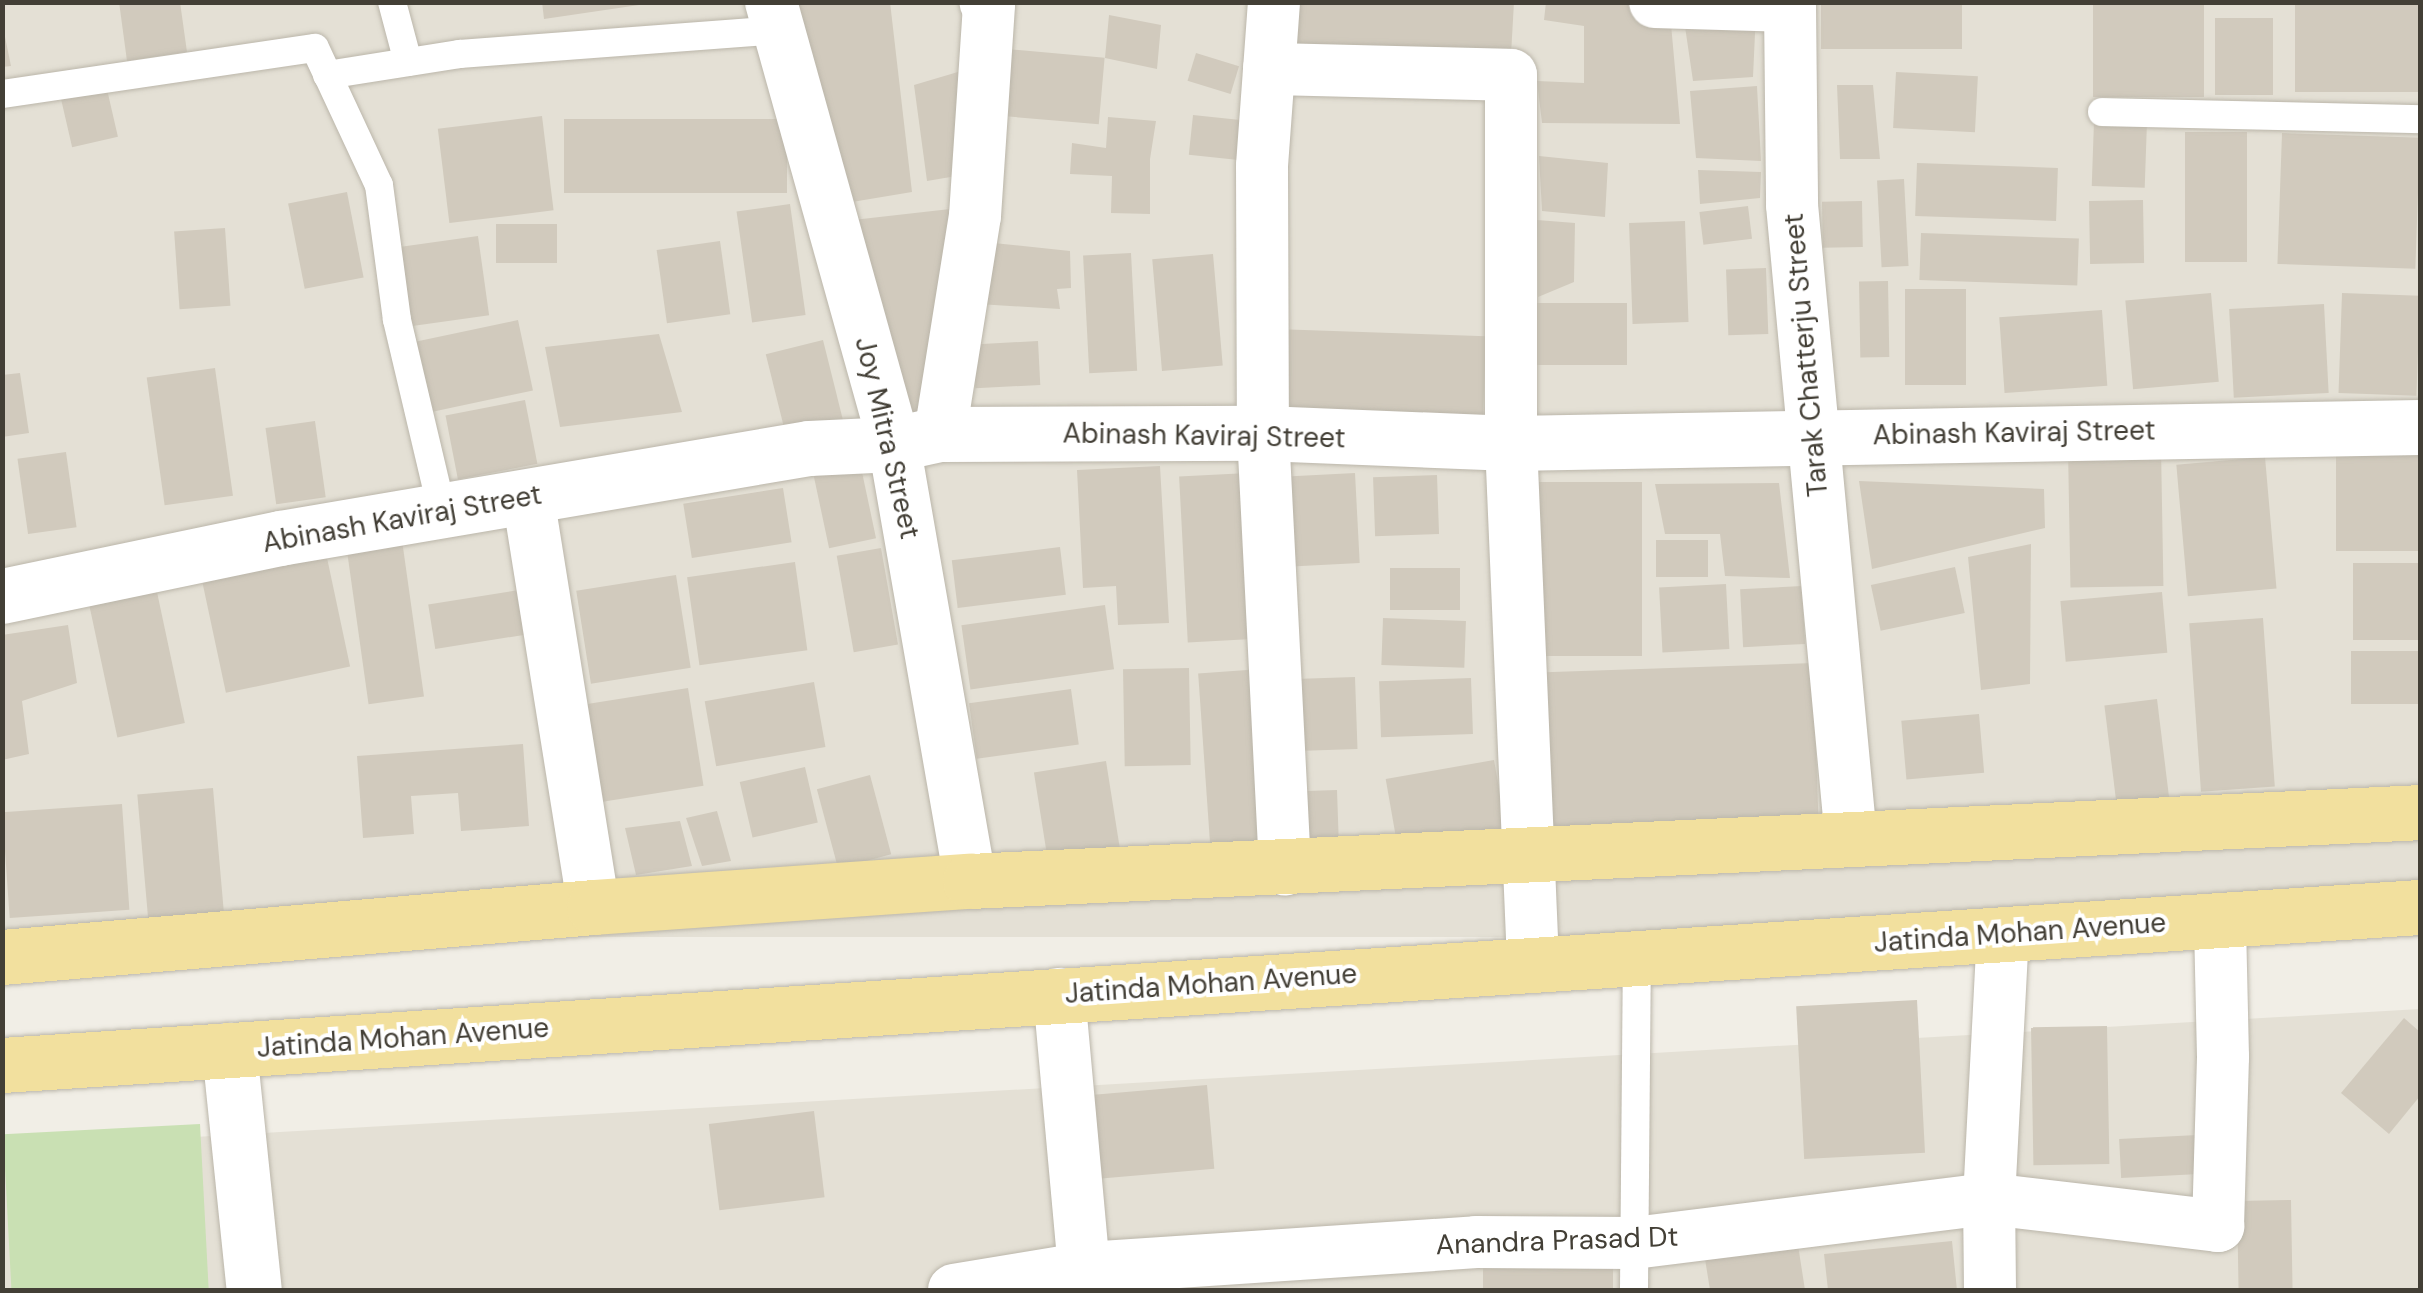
<!DOCTYPE html>
<style>
body{margin:0}
#map{position:relative;width:2423px;height:1293px;overflow:hidden;background:#f1eee6;font-family:"DM Sans",sans-serif}
div>[style]{position:absolute}
[style*='--x']{left:calc(var(--x)*1px);top:calc(var(--y)*1px);width:calc(var(--w)*1px);rotate:calc(var(--a)*1deg)}
.residential>*{inset:0;background:#e4e0d5;transform-origin:0 0}
.green>*{inset:0;background:#c9e0b3;transform-origin:0 0}
.building>*{inset:0;background:#d1cabd;transform-origin:0 0}
.roads{filter:drop-shadow(0 0 2px #bbb6aa) drop-shadow(0 0 2px #bbb6aa)}
.service>*{height:28px;margin:-14px;padding:0 14px;transform-origin:14px;border-radius:14px;background:#fff}
.minor>*{height:52px;margin:-26px;padding:0 26px;transform-origin:26px;border-radius:26px;background:#fff}
.tertiary>*{height:55px;margin:-27.5px;padding:0 27.5px;transform-origin:27.5px;border-radius:27.5px;background:#fff}
.primary>*{height:55px;margin:-27.5px;padding:0 27.5px;transform-origin:27.5px;border-radius:27.5px;background:#f2e09e}
span{translate:-50% -50%;white-space:nowrap;text-align:center;line-height:1.15;-webkit-text-stroke:8px #fff;paint-order:stroke}
.street-label{font-size:28px;color:#433f36}
.frame{position:absolute;inset:0;border:5px solid #433f36;pointer-events:none}
</style>
<div id="map">
<div class="residential">
<div style="left:3px;top:3px;width:2417px;height:934px"></div>
<div style="clip-path:polygon(2420px 1009px,2420px 1290px,3px 1290px,2px 1148px)"></div>
</div>
<div class="green">
<div style="left:200px;top:1124px;width:166px;height:197px;rotate:87deg"></div>
</div>
<div class="building">
<div style="clip-path:polygon(119px 2px,180px 2px,187px 52px,127px 61px)"></div>
<div style="clip-path:polygon(542px 2px,639px 2px,639px 5px,544px 19px)"></div>
<div style="clip-path:polygon(821px 2px,890px 2px,912px 192px,846px 203px,785px 7px)"></div>
<div style="clip-path:polygon(1290px 2px,1514px 2px,1511px 55px,1287px 46px)"></div>
<div style="clip-path:polygon(1546px 2px,1637px 2px,1670px 13px,1680px 124px,1542px 123px,1537px 81px,1584px 83px,1584px 26px,1544px 20px)"></div>
<div style="left:1821px;top:2px;width:141px;height:47px"></div>
<div style="left:2093px;top:2px;width:111px;height:95px"></div>
<div style="left:2295px;top:2px;width:125px;height:90px"></div>
<div style="clip-path:polygon(1756px 12px,1753px 77px,1693px 81px,1683px 13px)"></div>
<div style="clip-path:polygon(1109px 15px,1161px 25px,1157px 69px,1105px 58px)"></div>
<div style="left:2215px;top:18px;width:58px;height:77px"></div>
<div style="clip-path:polygon(2px 22px,11px 66px,2px 67px)"></div>
<div style="left:1006px;top:49px;width:99px;height:67px;rotate:5deg"></div>
<div style="left:1196px;top:53px;width:45px;height:29px;rotate:17deg"></div>
<div style="clip-path:polygon(968px 69px,968px 174px,927px 181px,914px 85px)"></div>
<div style="left:1896px;top:72px;width:82px;height:56px;rotate:3deg"></div>
<div style="left:106px;top:85px;width:53px;height:47px;rotate:77deg"></div>
<div style="clip-path:polygon(1837px 85px,1873px 85px,1880px 159px,1840px 159px)"></div>
<div style="clip-path:polygon(1757px 86px,1761px 161px,1696px 158px,1690px 91px)"></div>
<div style="left:1193px;top:115px;width:57px;height:40px;rotate:6deg"></div>
<div style="left:542px;top:116px;width:95px;height:105px;rotate:83deg"></div>
<div style="clip-path:polygon(1108px 117px,1156px 121px,1150px 159px,1150px 214px,1111px 213px,1112px 176px,1070px 174px,1072px 143px,1106px 148px)"></div>
<div style="left:564px;top:119px;width:223px;height:74px"></div>
<div style="left:2094px;top:121px;width:53px;height:65px;rotate:2deg"></div>
<div style="left:2185px;top:132px;width:62px;height:130px"></div>
<div style="left:2282px;top:133px;width:138px;height:131px;rotate:2deg"></div>
<div style="clip-path:polygon(1539px 156px,1608px 163px,1605px 217px,1542px 211px)"></div>
<div style="left:1917px;top:163px;width:141px;height:53px;rotate:2deg"></div>
<div style="clip-path:polygon(1698px 170px,1761px 172px,1760px 198px,1700px 204px)"></div>
<div style="left:1904px;top:179px;width:87px;height:27px;rotate:87deg"></div>
<div style="left:347px;top:192px;width:87px;height:60px;rotate:79deg"></div>
<div style="left:2143px;top:200px;width:63px;height:54px;rotate:89deg"></div>
<div style="left:1862px;top:201px;width:46px;height:40px;rotate:89deg"></div>
<div style="left:790px;top:204px;width:112px;height:54px;rotate:82deg"></div>
<div style="left:1748px;top:206px;width:33px;height:49px;rotate:83deg"></div>
<div style="clip-path:polygon(959px 208px,934px 416px,900px 420px,853px 220px)"></div>
<div style="clip-path:polygon(1537px 220px,1575px 223px,1574px 282px,1538px 297px)"></div>
<div style="left:1685px;top:221px;width:101px;height:56px;rotate:88deg"></div>
<div style="left:557px;top:224px;width:39px;height:61px;rotate:90deg"></div>
<div style="left:225px;top:228px;width:78px;height:51px;rotate:86deg"></div>
<div style="left:1921px;top:233px;width:158px;height:47px;rotate:2deg"></div>
<div style="left:478px;top:236px;width:80px;height:81px;rotate:82deg"></div>
<div style="left:720px;top:241px;width:74px;height:64px;rotate:82deg"></div>
<div style="clip-path:polygon(984px 242px,1070px 251px,1071px 288px,1057px 289px,1060px 309px,978px 304px)"></div>
<div style="left:1131px;top:253px;width:118px;height:48px;rotate:87deg"></div>
<div style="left:1213px;top:254px;width:112px;height:61px;rotate:85deg"></div>
<div style="left:1766px;top:268px;width:66px;height:40px;rotate:88deg"></div>
<div style="left:1888px;top:281px;width:76px;height:29px;rotate:89deg"></div>
<div style="left:1905px;top:289px;width:61px;height:96px"></div>
<div style="left:2211px;top:293px;width:89px;height:86px;rotate:85deg"></div>
<div style="left:2342px;top:293px;width:78px;height:100px;rotate:2deg"></div>
<div style="left:1534px;top:303px;width:93px;height:62px"></div>
<div style="left:2324px;top:304px;width:89px;height:95px;rotate:87deg"></div>
<div style="left:2102px;top:310px;width:76px;height:103px;rotate:86deg"></div>
<div style="left:518px;top:320px;width:72px;height:105px;rotate:78deg"></div>
<div style="left:1275px;top:329px;width:211px;height:87px;rotate:2deg"></div>
<div style="clip-path:polygon(659px 334px,682px 412px,560px 427px,545px 347px)"></div>
<div style="left:823px;top:340px;width:89px;height:59px;rotate:76deg"></div>
<div style="left:1038px;top:341px;width:44px;height:65px;rotate:87deg"></div>
<div style="left:215px;top:368px;width:129px;height:69px;rotate:82deg"></div>
<div style="clip-path:polygon(20px 373px,29px 433px,2px 437px,2px 375px)"></div>
<div style="left:525px;top:400px;width:65px;height:81px;rotate:79deg"></div>
<div style="left:315px;top:421px;width:77px;height:50px;rotate:82deg"></div>
<div style="left:2161px;top:447px;width:139px;height:93px;rotate:89deg"></div>
<div style="left:66px;top:452px;width:76px;height:49px;rotate:82deg"></div>
<div style="left:2420px;top:453px;width:98px;height:84px;rotate:90deg"></div>
<div style="left:2265px;top:457px;width:132px;height:89px;rotate:85deg"></div>
<div style="left:859px;top:458px;width:82px;height:48px;rotate:78deg"></div>
<div style="clip-path:polygon(1160px 466px,1169px 623px,1118px 625px,1116px 586px,1083px 588px,1077px 470px)"></div>
<div style="left:1248px;top:473px;width:166px;height:69px;rotate:87deg"></div>
<div style="left:1355px;top:473px;width:90px;height:68px;rotate:87deg"></div>
<div style="left:1437px;top:475px;width:59px;height:64px;rotate:88deg"></div>
<div style="clip-path:polygon(1859px 481px,2044px 489px,2045px 528px,1872px 569px)"></div>
<div style="left:1538px;top:482px;width:104px;height:174px"></div>
<div style="clip-path:polygon(1779px 483px,1790px 578px,1725px 576px,1720px 534px,1665px 534px,1655px 484px)"></div>
<div style="left:783px;top:488px;width:55px;height:101px;rotate:81deg"></div>
<div style="left:402px;top:540px;width:158px;height:56px;rotate:82deg"></div>
<div style="left:1656px;top:540px;width:52px;height:37px"></div>
<div style="clip-path:polygon(2031px 544px,2030px 684px,1981px 690px,1968px 557px)"></div>
<div style="left:1060px;top:547px;width:48px;height:109px;rotate:83deg"></div>
<div style="left:881px;top:548px;width:98px;height:45px;rotate:80deg"></div>
<div style="left:326px;top:553px;width:116px;height:127px;rotate:78deg"></div>
<div style="left:795px;top:562px;width:89px;height:109px;rotate:82deg"></div>
<div style="left:2420px;top:563px;width:77px;height:67px;rotate:90deg"></div>
<div style="left:1955px;top:567px;width:47px;height:86px;rotate:78deg"></div>
<div style="left:1390px;top:568px;width:70px;height:42px"></div>
<div style="left:676px;top:575px;width:94px;height:101px;rotate:81deg"></div>
<div style="left:1726px;top:584px;width:65px;height:67px;rotate:87deg"></div>
<div style="left:1802px;top:586px;width:58px;height:62px;rotate:87deg"></div>
<div style="left:526px;top:589px;width:45px;height:99px;rotate:81deg"></div>
<div style="left:157px;top:592px;width:134px;height:69px;rotate:78deg"></div>
<div style="left:2162px;top:592px;width:61px;height:102px;rotate:85deg"></div>
<div style="left:1105px;top:605px;width:65px;height:145px;rotate:82deg"></div>
<div style="left:1383px;top:618px;width:83px;height:47px;rotate:2deg"></div>
<div style="left:2263px;top:618px;width:169px;height:74px;rotate:86deg"></div>
<div style="clip-path:polygon(68px 625px,77px 683px,22px 701px,29px 754px,2px 760px,2px 635px)"></div>
<div style="left:2420px;top:651px;width:53px;height:69px;rotate:90deg"></div>
<div style="left:1813px;top:663px;width:163px;height:268px;rotate:88deg"></div>
<div style="left:1189px;top:668px;width:97px;height:66px;rotate:89deg"></div>
<div style="left:1261px;top:669px;width:182px;height:63px;rotate:86deg"></div>
<div style="left:1355px;top:677px;width:72px;height:68px;rotate:88deg"></div>
<div style="left:1471px;top:678px;width:56px;height:92px;rotate:88deg"></div>
<div style="left:814px;top:682px;width:66px;height:111px;rotate:80deg"></div>
<div style="left:688px;top:688px;width:99px;height:102px;rotate:81deg"></div>
<div style="left:1071px;top:689px;width:56px;height:103px;rotate:82deg"></div>
<div style="left:2157px;top:699px;width:106px;height:53px;rotate:83deg"></div>
<div style="left:1979px;top:714px;width:59px;height:78px;rotate:85deg"></div>
<div style="clip-path:polygon(523px 744px,529px 826px,461px 831px,458px 793px,411px 796px,414px 834px,363px 838px,357px 756px)"></div>
<div style="left:1494px;top:760px;width:77px;height:110px;rotate:80deg"></div>
<div style="left:1106px;top:761px;width:101px;height:73px;rotate:81deg"></div>
<div style="left:805px;top:767px;width:57px;height:67px;rotate:77deg"></div>
<div style="left:870px;top:775px;width:82px;height:55px;rotate:75deg"></div>
<div style="left:213px;top:788px;width:125px;height:76px;rotate:85deg"></div>
<div style="left:1337px;top:790px;width:58px;height:38px;rotate:88deg"></div>
<div style="left:122px;top:804px;width:106px;height:120px;rotate:86deg"></div>
<div style="clip-path:polygon(717px 811px,731px 861px,702px 866px,686px 818px)"></div>
<div style="clip-path:polygon(680px 821px,692px 866px,636px 875px,625px 828px)"></div>
<div style="left:1917px;top:1000px;width:153px;height:121px;rotate:87deg"></div>
<div style="clip-path:polygon(2404px 1018px,2420px 1032px,2420px 1096px,2389px 1134px,2341px 1093px)"></div>
<div style="left:2107px;top:1026px;width:138px;height:76px;rotate:89deg"></div>
<div style="left:1207px;top:1085px;width:84px;height:119px;rotate:85deg"></div>
<div style="left:814px;top:1111px;width:87px;height:106px;rotate:83deg"></div>
<div style="left:2197px;top:1135px;width:39px;height:78px;rotate:87deg"></div>
<div style="left:2291px;top:1200px;width:90px;height:54px;rotate:89deg"></div>
<div style="clip-path:polygon(1952px 1241px,1957px 1290px,1828px 1290px,1824px 1254px)"></div>
<div style="clip-path:polygon(1798px 1245px,1805px 1290px,1710px 1290px,1705px 1259px)"></div>
<div style="left:1483px;top:1258px;width:130px;height:32px"></div>
</div>
<div class="roads">
<div class="service">
<div style="--x:392;--y:2;--w:62;--a:75.1"></div>
<div style="--x:327;--y:75;--w:135;--a:-9"></div>
<div style="--x:460;--y:54;--w:320;--a:-4.3"></div>
<div style="--x:2;--y:94;--w:316;--a:-8.4"></div>
<div style="--x:315;--y:48;--w:151;--a:65"></div>
<div style="--x:379;--y:185;--w:136;--a:82.4"></div>
<div style="--x:397;--y:320;--w:196;--a:76.7"></div>
<div style="--x:2102;--y:112;--w:318;--a:1.3"></div>
<div style="--x:1634;--y:1290;--w:334;--a:-89.5"></div>
</div>
<div class="minor">
<div style="--x:771;--y:2;--w:459;--a:74.4"></div>
<div style="--x:894;--y:444;--w:444;--a:80.1"></div>
<div style="--x:1274;--y:2;--w:164;--a:94.2"></div>
<div style="--x:1262;--y:166;--w:267;--a:89.8"></div>
<div style="--x:1263;--y:433;--w:437;--a:87.1"></div>
<div style="--x:1655;--y:2;--w:135;--a:1.7"></div>
<div style="--x:1790;--y:6;--w:199;--a:89.4"></div>
<div style="--x:1792;--y:205;--w:637;--a:84.68"></div>
<div style="--x:1269;--y:69;--w:242;--a:1.4"></div>
<div style="--x:1511;--y:75;--w:368;--a:90"></div>
<div style="--x:1511;--y:443;--w:519;--a:87.57"></div>
<div style="--x:940;--y:434;--w:221;--a:-80.9"></div>
<div style="--x:975;--y:216;--w:212;--a:-86.2"></div>
<div style="--x:989;--y:4;--w:4;--a:-153"></div>
<div style="--x:528;--y:497;--w:415;--a:80.9"></div>
<div style="--x:1059;--y:994;--w:297;--a:84.8"></div>
<div style="--x:954;--y:1290;--w:135;--a:-9.4"></div>
<div style="--x:1087;--y:1268;--w:390;--a:-3.8"></div>
<div style="--x:1476;--y:1242;--w:158;--a:0.4"></div>
<div style="--x:1634;--y:1243;--w:358;--a:-7.1"></div>
<div style="--x:1989;--y:1199;--w:231;--a:6.7"></div>
<div style="--x:2218;--y:1226;--w:169;--a:-88.3"></div>
<div style="--x:2223;--y:1057;--w:137;--a:-91.3"></div>
<div style="--x:1990;--y:1290;--w:91;--a:-90.6"></div>
<div style="--x:1989;--y:1199;--w:263;--a:-87"></div>
</div>
<div class="tertiary">
<div style="--x:2;--y:596;--w:284;--a:-11.8"></div>
<div style="--x:280;--y:538;--w:537;--a:-9.66"></div>
<div style="--x:809;--y:448;--w:85;--a:-2.7"></div>
<div style="--x:894;--y:444;--w:47;--a:-12.3"></div>
<div style="--x:940;--y:434;--w:323;--a:-0.2"></div>
<div style="--x:1263;--y:433;--w:248;--a:2.3"></div>
<div style="--x:1511;--y:443;--w:909;--a:-1.01"></div>
<div style="--x:229;--y:1050;--w:241;--a:84.1"></div>
</div>
<div class="primary">
<div style="--x:2;--y:957;--w:594;--a:-4.83"></div>
<div style="--x:594;--y:907;--w:377;--a:-4"></div>
<div style="--x:970;--y:881;--w:1452;--a:-2.72"></div>
<div style="--x:2;--y:1065;--w:2423;--a:-3.74"></div>
</div>
</div>
<div class="street-label">
<span style="left:1806px;top:355px;rotate:-95deg">Tarak Chatterju Street</span>
<span style="left:2014px;top:433px;rotate:-1deg">Abinash Kaviraj Street</span>
<span style="left:1204px;top:436px;rotate:1deg">Abinash Kaviraj Street</span>
<span style="left:887px;top:438px;rotate:77deg">Joy Mitra Street</span>
<span style="left:402px;top:519px;rotate:-10deg">Abinash Kaviraj Street</span>
<span style="left:2020px;top:933px;rotate:-4deg">Jatinda Mohan Avenue</span>
<span style="left:1211px;top:984px;rotate:-4deg">Jatinda Mohan Avenue</span>
<span style="left:403px;top:1038px;rotate:-4deg">Jatinda Mohan Avenue</span>
<span style="left:1557px;top:1241px;rotate:-2deg">Anandra Prasad Dt</span>
</div>
<div class="frame"></div>
</div>
